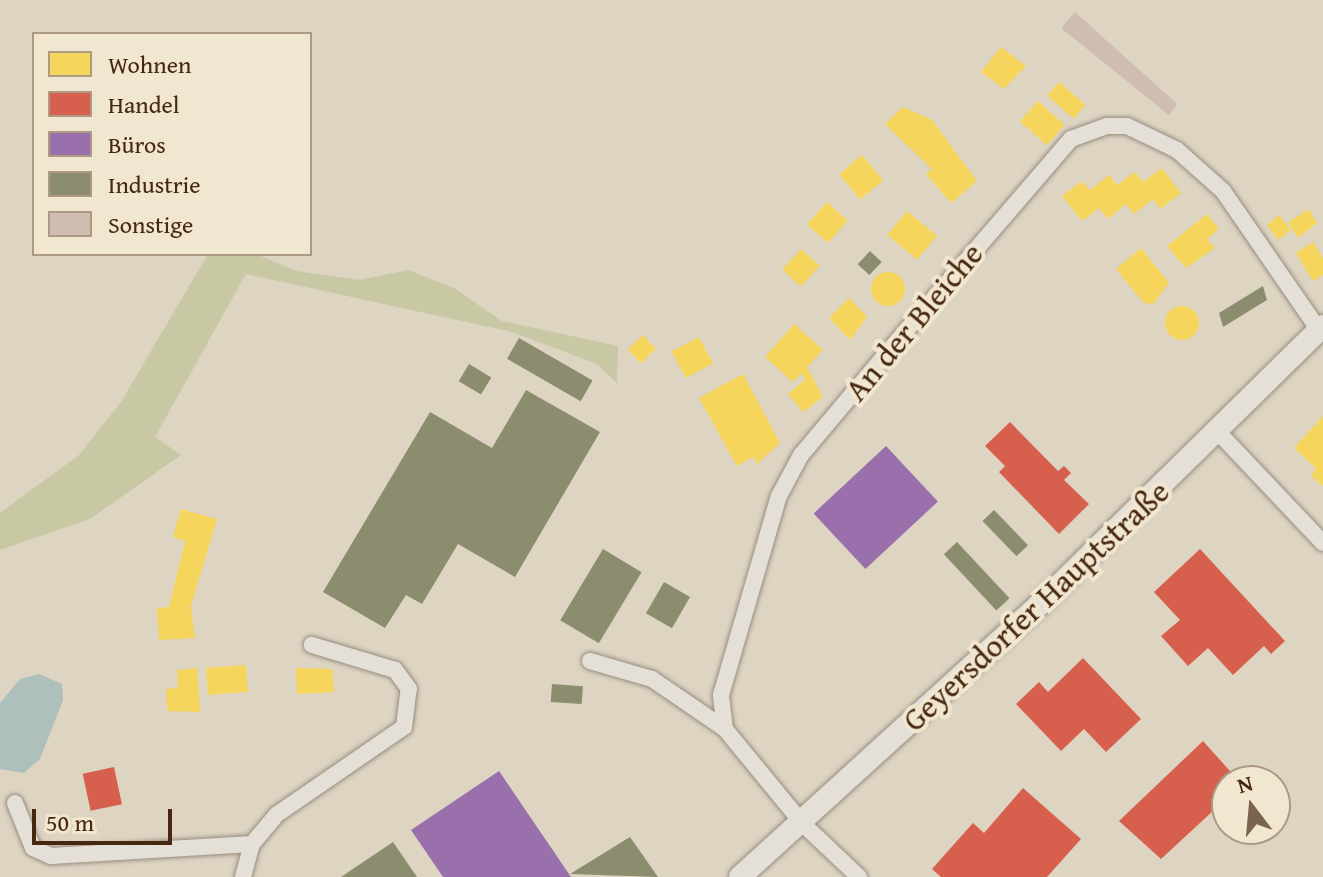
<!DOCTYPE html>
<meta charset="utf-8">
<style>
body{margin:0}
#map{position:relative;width:1323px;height:877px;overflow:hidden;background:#ded4c2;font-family:"Gentium Book Plus",serif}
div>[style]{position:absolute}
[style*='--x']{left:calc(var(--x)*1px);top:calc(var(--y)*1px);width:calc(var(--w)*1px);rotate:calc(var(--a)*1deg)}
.green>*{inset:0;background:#c9c8a5}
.water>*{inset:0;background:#aec0bb}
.homes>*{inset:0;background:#f6d55c;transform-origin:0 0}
.round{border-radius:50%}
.shops>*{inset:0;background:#d6604d;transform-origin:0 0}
.offices>*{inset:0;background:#9970ab;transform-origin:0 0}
.industry>*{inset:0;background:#8c8c6e;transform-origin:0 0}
.building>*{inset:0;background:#cebdb0}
.roads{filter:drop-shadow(0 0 2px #988e81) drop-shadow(0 0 2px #988e81)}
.minor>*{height:16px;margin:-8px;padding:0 8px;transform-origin:8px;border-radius:8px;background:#e5e0d7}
.secondary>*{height:22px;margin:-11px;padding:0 11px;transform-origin:11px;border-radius:11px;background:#e5e0d7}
span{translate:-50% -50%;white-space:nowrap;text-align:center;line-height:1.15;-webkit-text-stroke:8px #f1e6d0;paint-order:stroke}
.street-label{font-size:32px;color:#462710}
.legend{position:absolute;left:32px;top:32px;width:280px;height:224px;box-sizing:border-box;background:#f1e6d0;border:2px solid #ad9a83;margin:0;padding:10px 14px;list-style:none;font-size:24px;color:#462710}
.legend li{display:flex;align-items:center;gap:16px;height:40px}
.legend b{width:40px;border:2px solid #ad9a83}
.north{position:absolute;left:1211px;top:765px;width:80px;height:80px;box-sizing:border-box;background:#f1e6d0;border:2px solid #ad9a83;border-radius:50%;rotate:344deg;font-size:22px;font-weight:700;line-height:32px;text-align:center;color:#462710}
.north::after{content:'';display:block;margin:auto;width:28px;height:36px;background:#7b644e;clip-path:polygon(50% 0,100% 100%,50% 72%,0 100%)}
.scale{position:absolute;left:32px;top:809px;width:140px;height:36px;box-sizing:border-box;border:4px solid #462710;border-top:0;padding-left:10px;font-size:24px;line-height:28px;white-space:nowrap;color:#462710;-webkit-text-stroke:6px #f1e6d0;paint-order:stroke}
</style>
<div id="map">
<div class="green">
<div style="clip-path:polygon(208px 254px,256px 254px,296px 271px,359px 280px,408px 270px,454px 288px,502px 321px,618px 346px,617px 383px,597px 364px,512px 332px,246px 274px,155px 437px,181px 455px,90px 519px,0 550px,0 513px,79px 455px,121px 402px)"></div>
</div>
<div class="water">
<div style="clip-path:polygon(39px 674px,62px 684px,63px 700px,40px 759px,24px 773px,0 769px,0 703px,20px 679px)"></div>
</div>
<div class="homes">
<div style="clip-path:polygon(1001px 47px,1026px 66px,1004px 89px,981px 72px)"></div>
<div style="left:1059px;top:82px;width:35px;height:18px;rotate:41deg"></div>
<div style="left:1038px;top:101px;width:36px;height:27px;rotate:42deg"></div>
<div style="clip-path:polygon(903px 107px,932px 120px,977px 181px,951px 203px,926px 174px,932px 169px,885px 124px)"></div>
<div style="left:862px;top:155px;width:33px;height:30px;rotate:50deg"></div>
<div style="clip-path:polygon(1162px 168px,1181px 193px,1160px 209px,1153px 199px,1134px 214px,1126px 204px,1108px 219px,1099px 208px,1082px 221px,1062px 196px,1082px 181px,1090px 190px,1109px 175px,1117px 185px,1135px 172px,1143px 182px)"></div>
<div style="left:827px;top:202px;width:28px;height:30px;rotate:42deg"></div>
<div style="clip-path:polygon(1309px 209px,1317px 223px,1298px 238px,1288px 222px)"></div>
<div style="left:907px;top:211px;width:39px;height:31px;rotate:40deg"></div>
<div style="clip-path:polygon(1207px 214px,1219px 229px,1207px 239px,1215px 248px,1186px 268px,1167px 246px)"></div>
<div style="left:1279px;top:215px;width:19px;height:16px;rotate:51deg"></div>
<div style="clip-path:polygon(1313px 242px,1323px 258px,1323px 275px,1313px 281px,1296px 253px)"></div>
<div style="clip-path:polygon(1141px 248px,1169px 283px,1153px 304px,1144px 303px,1116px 269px)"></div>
<div style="left:801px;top:249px;width:25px;height:28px;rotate:42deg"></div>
<div class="round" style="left:871px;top:272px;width:34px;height:34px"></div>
<div style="clip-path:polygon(849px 298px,867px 317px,850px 340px,829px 318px)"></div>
<div class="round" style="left:1165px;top:306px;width:34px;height:34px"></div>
<div style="clip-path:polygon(794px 324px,823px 350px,807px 367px,823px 397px,803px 412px,788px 394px,806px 379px,801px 374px,793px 382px,765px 357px)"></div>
<div style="left:643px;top:335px;width:19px;height:21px;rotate:47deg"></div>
<div style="left:699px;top:337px;width:30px;height:31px;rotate:62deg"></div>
<div style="clip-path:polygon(743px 374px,780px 443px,757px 464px,753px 457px,737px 466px,699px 398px)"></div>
<div style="clip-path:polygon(1323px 416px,1323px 486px,1311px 476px,1316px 468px,1294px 448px)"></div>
<div style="clip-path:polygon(181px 509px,217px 519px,191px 606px,195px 638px,159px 640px,157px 608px,169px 607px,185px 541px,173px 537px)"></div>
<div style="left:246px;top:665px;width:27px;height:40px;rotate:86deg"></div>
<div style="clip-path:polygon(197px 668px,200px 712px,167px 711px,166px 689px,178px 688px,177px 670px)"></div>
<div style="clip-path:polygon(296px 668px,332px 669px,334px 692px,297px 694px)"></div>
</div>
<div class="shops">
<div style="clip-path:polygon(1010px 422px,1058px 471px,1064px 466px,1071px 473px,1064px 480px,1089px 504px,1059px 534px,999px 472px,1005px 466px,985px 446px)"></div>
<div style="clip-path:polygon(1200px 549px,1285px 641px,1271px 654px,1264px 646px,1233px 675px,1208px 648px,1188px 666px,1161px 636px,1180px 620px,1154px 592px)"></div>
<div style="clip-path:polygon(1083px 658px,1141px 719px,1106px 752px,1084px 729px,1061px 751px,1016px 704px,1039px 682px,1048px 692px)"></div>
<div style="clip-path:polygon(1203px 741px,1239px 781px,1227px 781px,1227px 798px,1161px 859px,1119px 821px)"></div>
<div style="left:114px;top:767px;width:38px;height:32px;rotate:78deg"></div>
<div style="clip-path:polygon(1023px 788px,1081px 839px,1047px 877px,941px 877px,932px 869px,973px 823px,984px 833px)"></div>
</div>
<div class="offices">
<div style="left:886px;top:446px;width:76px;height:99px;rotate:47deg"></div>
<div style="clip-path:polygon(499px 771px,571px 877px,443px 877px,411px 830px)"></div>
</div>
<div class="industry">
<div style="left:870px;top:251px;width:16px;height:18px;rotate:43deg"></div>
<div style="clip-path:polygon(1263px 286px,1267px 300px,1223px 327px,1219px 313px)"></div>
<div style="left:519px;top:338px;width:85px;height:24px;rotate:30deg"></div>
<div style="left:469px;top:364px;width:26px;height:20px;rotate:31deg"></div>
<div style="clip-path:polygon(526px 390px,600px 432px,515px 577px,458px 544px,422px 604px,406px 595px,385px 628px,323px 592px,430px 412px,492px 448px)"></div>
<div style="left:994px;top:510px;width:49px;height:16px;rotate:46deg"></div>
<div style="left:957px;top:542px;width:77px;height:18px;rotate:47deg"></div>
<div style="left:603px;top:549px;width:45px;height:83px;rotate:31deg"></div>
<div style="left:664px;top:582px;width:30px;height:36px;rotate:30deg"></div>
<div style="left:552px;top:684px;width:31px;height:18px;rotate:4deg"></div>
<div style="clip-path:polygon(630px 837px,658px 877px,570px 874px)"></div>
<div style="clip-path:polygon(393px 842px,417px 877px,341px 877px)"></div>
</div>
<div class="building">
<div style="clip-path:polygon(1075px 12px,1177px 104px,1169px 115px,1061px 28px)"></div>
</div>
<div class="roads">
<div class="minor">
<div style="--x:1219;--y:433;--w:151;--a:46.6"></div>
<div style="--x:590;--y:661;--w:65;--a:16.2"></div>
<div style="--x:652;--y:679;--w:88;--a:34.4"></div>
<div style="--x:15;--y:803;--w:48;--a:68.2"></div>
<div style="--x:33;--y:848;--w:20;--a:24"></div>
<div style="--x:51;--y:856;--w:201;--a:-3.4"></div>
<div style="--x:243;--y:877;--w:34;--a:-75"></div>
<div style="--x:252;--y:844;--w:38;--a:-50"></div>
<div style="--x:276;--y:815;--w:155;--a:-34.5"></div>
<div style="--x:404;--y:727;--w:38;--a:-83"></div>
<div style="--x:409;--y:689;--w:24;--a:-126"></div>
<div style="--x:395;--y:670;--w:87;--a:-163.2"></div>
<div style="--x:859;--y:877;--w:77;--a:-136.6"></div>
<div style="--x:803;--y:824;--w:123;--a:-129.4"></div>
<div style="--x:725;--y:729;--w:34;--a:-97"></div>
<div style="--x:721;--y:695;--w:207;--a:-73.8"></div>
<div style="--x:779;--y:496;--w:47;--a:-61.8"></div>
<div style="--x:801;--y:455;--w:132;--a:-49.9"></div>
<div style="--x:886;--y:354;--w:284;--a:-49.3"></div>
<div style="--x:1071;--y:139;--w:38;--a:-20"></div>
<div style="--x:1107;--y:126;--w:20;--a:0"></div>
<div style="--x:1127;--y:126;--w:55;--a:25.6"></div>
<div style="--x:1177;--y:150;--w:62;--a:41.7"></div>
<div style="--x:1223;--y:191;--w:169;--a:55.4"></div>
</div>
<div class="secondary">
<div style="--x:740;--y:877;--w:404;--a:-42.3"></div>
<div style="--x:1039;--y:605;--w:398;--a:-44.5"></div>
</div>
</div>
<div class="street-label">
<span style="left:914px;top:322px;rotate:-50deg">An der Bleiche</span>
<span style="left:1036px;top:606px;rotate:-43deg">Geyersdorfer Hauptstraße</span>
</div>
<ul class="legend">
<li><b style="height:22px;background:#f6d55c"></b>Wohnen</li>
<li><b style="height:22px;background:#d6604d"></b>Handel</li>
<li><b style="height:22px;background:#9970ab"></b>Büros</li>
<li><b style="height:22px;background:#8c8c6e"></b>Industrie</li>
<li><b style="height:22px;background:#cebdb0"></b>Sonstige</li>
</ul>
<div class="north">N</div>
<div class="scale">50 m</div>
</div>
